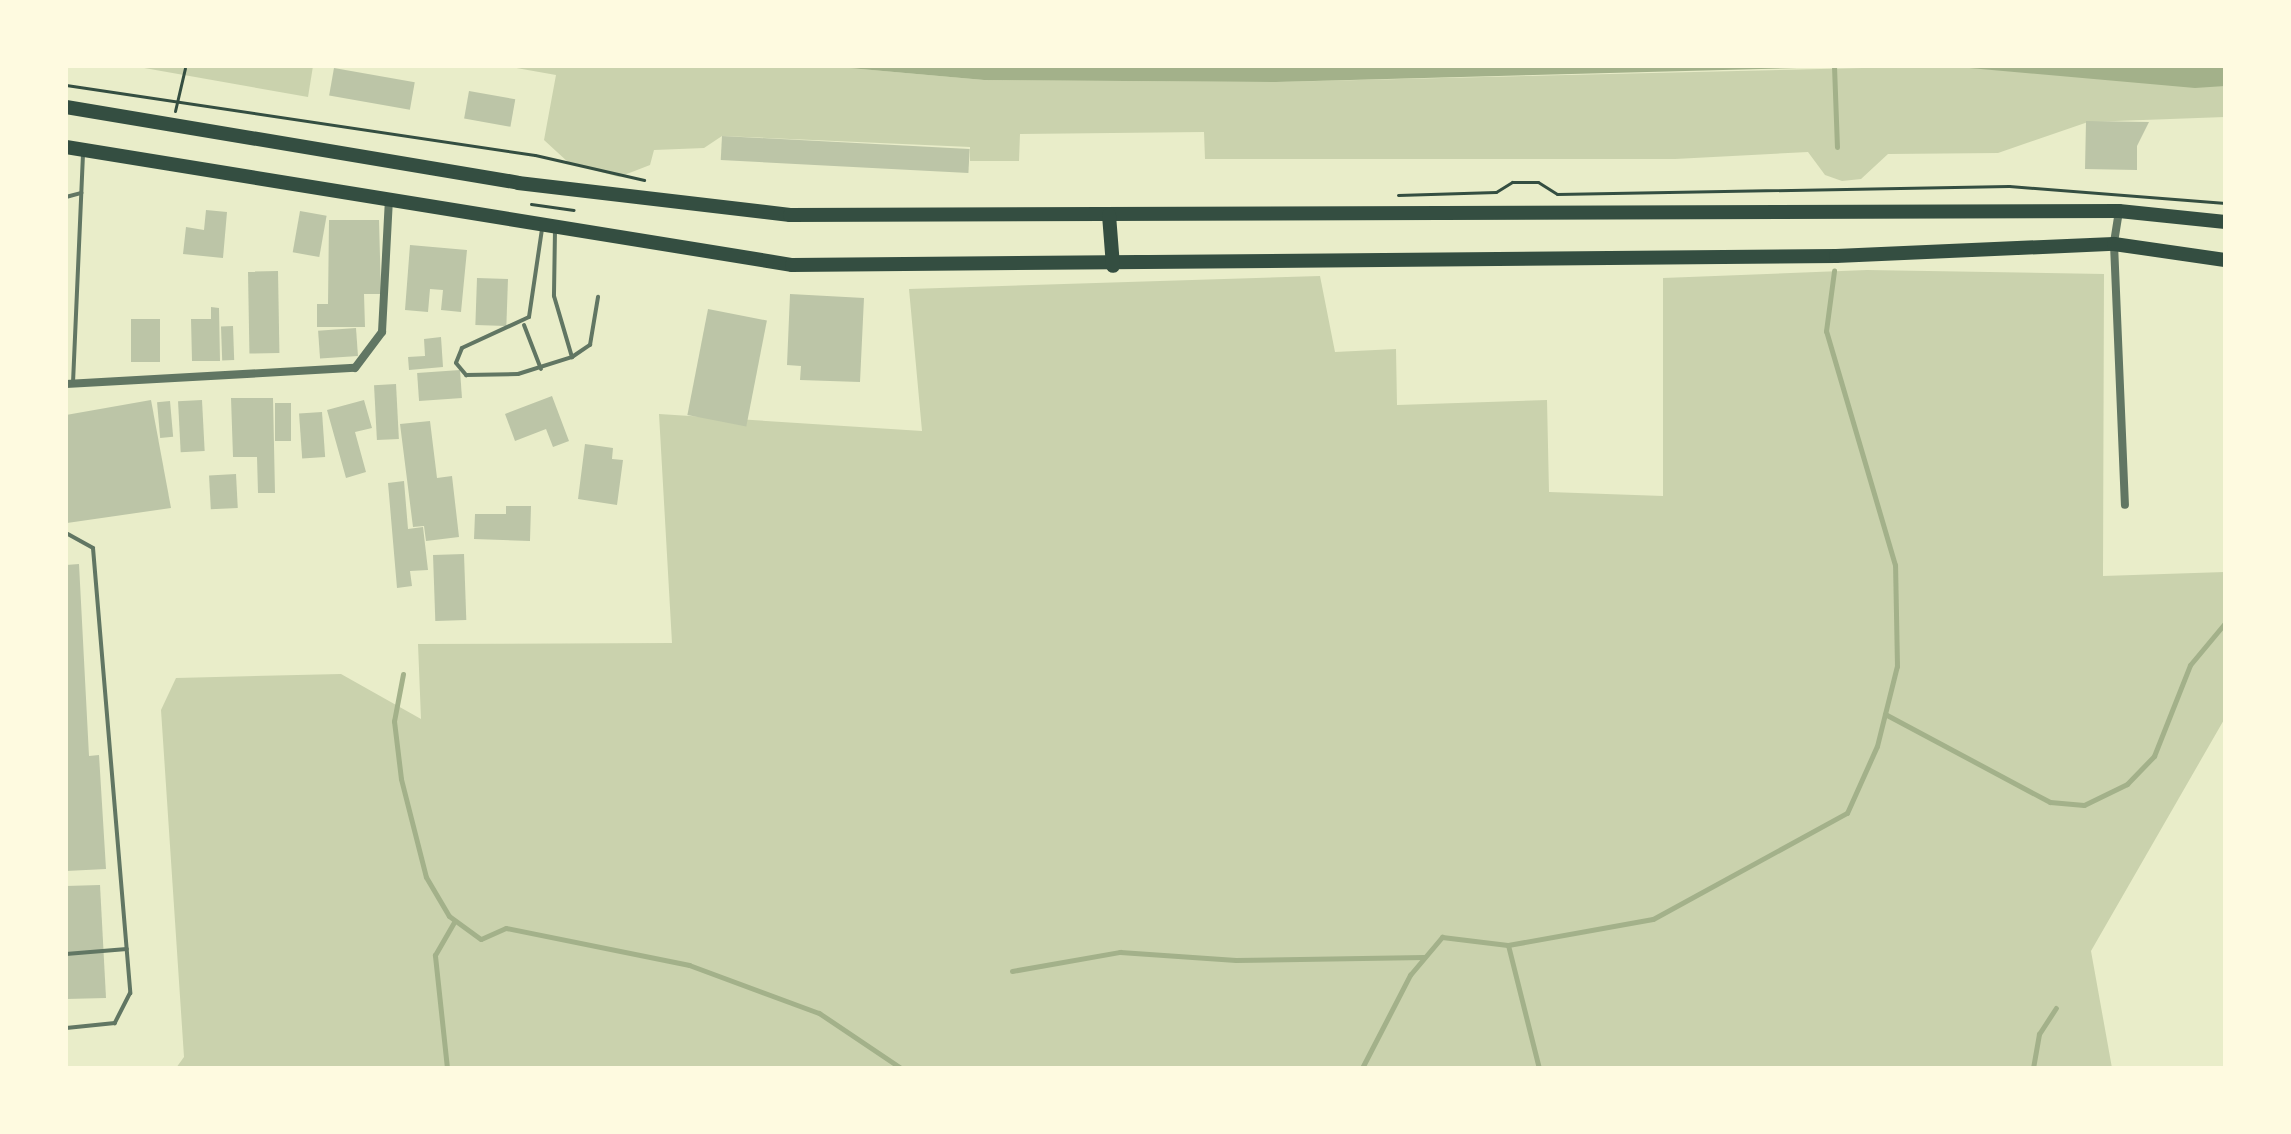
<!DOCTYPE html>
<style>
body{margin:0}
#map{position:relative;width:2291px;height:1134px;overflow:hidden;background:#e9edc9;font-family:Inter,sans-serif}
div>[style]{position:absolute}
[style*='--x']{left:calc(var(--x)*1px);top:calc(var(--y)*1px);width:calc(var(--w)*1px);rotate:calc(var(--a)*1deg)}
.green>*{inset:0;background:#cad2ad}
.water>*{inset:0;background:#a3b18a}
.stream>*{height:5px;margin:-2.5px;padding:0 2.5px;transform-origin:2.5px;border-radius:2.5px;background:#a3b18a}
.building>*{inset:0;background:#bcc5a7;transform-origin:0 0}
.path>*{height:3px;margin:-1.5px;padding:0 1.5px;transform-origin:1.5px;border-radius:1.5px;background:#344e41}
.service>*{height:4px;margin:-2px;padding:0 2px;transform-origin:2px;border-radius:2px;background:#617663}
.minor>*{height:8px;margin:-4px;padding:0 4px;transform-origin:4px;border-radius:4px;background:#617663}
.primary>*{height:14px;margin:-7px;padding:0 7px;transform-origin:7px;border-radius:7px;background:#344e41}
span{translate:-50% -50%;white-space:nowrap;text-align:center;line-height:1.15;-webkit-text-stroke:6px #fefae0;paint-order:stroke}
.frame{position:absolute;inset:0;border:68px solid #fefae0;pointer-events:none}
</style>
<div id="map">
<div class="green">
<div style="clip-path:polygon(133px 66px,313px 66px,308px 97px)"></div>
<div style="clip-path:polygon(505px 66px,827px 66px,984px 80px,1276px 82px,1947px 66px,2225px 86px,2225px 117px,2088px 122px,1998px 153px,1888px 154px,1861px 179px,1842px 181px,1825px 175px,1808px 152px,1675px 159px,1205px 159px,1204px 132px,1020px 134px,1019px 161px,970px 161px,970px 147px,722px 136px,704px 148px,654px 150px,650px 165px,619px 177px,569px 163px,544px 140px,556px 75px)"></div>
<div style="clip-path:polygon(1867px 270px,2104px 274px,2103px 576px,2225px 572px,2225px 718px,2091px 951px,2112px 1068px,176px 1068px,184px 1057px,161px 710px,176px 678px,341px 674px,421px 719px,418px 644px,672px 643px,659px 414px,922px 431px,909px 289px,1320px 276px,1335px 352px,1396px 349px,1397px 405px,1547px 400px,1549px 492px,1663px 496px,1663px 278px)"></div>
</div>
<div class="water">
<div style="clip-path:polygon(827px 66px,1873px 66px,1276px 82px,984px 80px)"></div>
<div style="clip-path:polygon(1947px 66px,2225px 66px,2225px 86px,2195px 88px)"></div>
</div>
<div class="stream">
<div style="--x:1834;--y:66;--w:81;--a:87.9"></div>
<div style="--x:403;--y:674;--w:48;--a:100.8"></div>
<div style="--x:394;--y:721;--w:58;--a:83.1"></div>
<div style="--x:401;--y:779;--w:101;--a:75.7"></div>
<div style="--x:426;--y:877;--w:45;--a:59.5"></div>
<div style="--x:449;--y:916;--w:39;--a:36"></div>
<div style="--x:481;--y:939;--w:27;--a:-24"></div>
<div style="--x:506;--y:928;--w:187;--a:11.4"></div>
<div style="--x:689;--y:965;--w:139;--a:20.3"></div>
<div style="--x:819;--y:1013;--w:99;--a:33.9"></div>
<div style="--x:1885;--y:714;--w:187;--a:28.1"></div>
<div style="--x:2050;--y:802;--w:34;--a:5"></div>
<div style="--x:2084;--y:805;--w:48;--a:-26"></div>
<div style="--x:2127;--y:784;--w:39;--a:-46"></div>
<div style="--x:2154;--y:756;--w:98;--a:-68.4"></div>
<div style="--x:2190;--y:665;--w:55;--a:-50.2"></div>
<div style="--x:1508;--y:945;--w:127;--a:75.9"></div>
<div style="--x:1012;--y:971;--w:110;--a:-10"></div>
<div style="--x:1120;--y:952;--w:116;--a:3.9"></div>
<div style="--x:1236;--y:960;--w:188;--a:-0.9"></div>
<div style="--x:447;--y:1068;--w:114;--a:-96.1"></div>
<div style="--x:435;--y:955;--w:39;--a:-60"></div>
<div style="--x:1362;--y:1068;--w:105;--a:-62.7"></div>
<div style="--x:1410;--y:975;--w:50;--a:-49.9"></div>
<div style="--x:1442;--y:937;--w:66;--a:6.9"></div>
<div style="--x:1508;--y:945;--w:147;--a:-10.2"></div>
<div style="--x:1653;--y:919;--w:221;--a:-28.7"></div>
<div style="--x:1847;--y:813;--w:73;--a:-65.9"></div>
<div style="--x:1877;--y:746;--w:82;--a:-76"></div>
<div style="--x:1897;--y:666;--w:101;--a:-91.1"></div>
<div style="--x:1895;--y:565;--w:244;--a:-106.4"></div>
<div style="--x:1826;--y:331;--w:61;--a:-82.4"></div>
<div style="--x:2033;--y:1068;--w:35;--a:-80"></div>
<div style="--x:2039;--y:1034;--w:31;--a:-57"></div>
</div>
<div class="building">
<div style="left:334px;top:68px;width:82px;height:28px;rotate:10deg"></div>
<div style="left:469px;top:91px;width:47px;height:28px;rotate:10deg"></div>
<div style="clip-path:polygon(2086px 121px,2149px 122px,2137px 146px,2137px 170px,2085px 169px)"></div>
<div style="left:722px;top:136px;width:248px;height:24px;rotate:3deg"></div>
<div style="clip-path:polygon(206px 210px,227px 212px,223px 258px,183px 254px,186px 227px,204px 230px)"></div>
<div style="left:300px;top:211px;width:27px;height:42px;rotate:10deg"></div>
<div style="clip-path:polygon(329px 220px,379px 220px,381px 294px,364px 294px,365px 327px,317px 327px,317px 304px,328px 304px)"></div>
<div style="clip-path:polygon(410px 245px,467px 250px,461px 312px,441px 310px,443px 290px,430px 289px,428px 312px,405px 310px)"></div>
<div style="left:278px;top:271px;width:82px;height:30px;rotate:89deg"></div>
<div style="left:477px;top:278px;width:31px;height:47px;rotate:2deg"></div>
<div style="clip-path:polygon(790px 294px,864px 298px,860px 382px,800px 380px,801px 366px,787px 365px)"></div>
<div style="clip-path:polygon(211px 307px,219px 308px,220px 361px,192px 361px,191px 319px,211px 319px)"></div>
<div style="left:708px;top:309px;width:60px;height:108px;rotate:11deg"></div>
<div style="left:131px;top:319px;width:29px;height:43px"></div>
<div style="left:233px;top:326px;width:34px;height:12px;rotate:88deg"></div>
<div style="left:356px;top:328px;width:28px;height:38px;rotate:86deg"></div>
<div style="clip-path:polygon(441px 337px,443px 367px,409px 370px,408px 357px,425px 356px,424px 339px)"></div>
<div style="left:460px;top:370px;width:28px;height:43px;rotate:86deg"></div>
<div style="left:396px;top:384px;width:55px;height:22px;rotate:87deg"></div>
<div style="clip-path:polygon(552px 396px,569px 441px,553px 447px,546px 429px,515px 441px,505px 414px)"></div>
<div style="clip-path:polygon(231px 398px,273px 398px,275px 493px,258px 493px,257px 457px,233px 457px)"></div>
<div style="clip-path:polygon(151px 400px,171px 508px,67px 523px,66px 415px)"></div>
<div style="left:202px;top:400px;width:51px;height:24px;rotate:87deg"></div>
<div style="clip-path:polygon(364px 400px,372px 428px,355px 432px,366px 472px,346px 478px,327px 410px)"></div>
<div style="left:170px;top:401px;width:36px;height:13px;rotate:85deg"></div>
<div style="left:275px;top:403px;width:16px;height:38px"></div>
<div style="left:322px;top:412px;width:45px;height:23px;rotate:86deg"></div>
<div style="clip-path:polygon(430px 421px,437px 478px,452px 476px,459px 537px,426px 541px,424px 526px,413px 527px,400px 424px)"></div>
<div style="clip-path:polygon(585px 444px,613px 448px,612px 459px,623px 460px,617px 505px,578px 499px)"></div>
<div style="left:236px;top:474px;width:34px;height:27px;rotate:87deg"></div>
<div style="clip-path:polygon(404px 481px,408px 529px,423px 527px,428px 570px,410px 571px,412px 586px,397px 588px,388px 483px)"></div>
<div style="clip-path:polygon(506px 506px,531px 506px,530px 541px,474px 539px,475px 514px,506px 514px)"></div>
<div style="left:464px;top:554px;width:66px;height:31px;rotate:88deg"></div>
<div style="clip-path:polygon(79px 564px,89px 756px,99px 755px,106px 869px,66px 871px,66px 565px)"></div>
<div style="clip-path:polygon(100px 885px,106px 998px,66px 999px,66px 886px)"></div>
</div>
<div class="path">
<div style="--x:66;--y:85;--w:474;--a:8.5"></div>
<div style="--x:535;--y:155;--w:112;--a:12.9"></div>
<div style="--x:175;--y:111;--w:44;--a:-76.9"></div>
<div style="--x:1398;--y:195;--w:98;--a:-1.8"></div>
<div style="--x:1496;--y:192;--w:19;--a:-32"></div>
<div style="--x:1512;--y:182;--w:26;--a:0"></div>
<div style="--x:1538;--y:182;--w:22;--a:32"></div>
<div style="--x:1557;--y:194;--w:452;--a:-1"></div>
<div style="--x:2009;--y:186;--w:217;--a:4.5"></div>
<div style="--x:531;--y:204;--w:43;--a:7.9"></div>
</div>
<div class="service">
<div style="--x:66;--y:197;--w:16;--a:-15"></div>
<div style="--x:542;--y:229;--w:89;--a:98.4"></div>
<div style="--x:529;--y:317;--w:74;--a:155.2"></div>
<div style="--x:462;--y:348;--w:16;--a:112"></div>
<div style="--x:456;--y:363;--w:16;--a:50"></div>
<div style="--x:466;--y:375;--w:52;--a:-1.1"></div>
<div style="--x:518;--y:374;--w:57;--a:-17.5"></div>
<div style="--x:572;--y:357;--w:22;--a:-34"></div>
<div style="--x:590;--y:345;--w:49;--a:-80.5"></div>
<div style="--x:555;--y:230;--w:66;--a:90.9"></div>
<div style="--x:554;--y:296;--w:64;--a:73.6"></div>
<div style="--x:524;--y:325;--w:47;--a:68.9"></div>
<div style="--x:73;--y:383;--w:231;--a:-87.5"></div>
<div style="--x:66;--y:533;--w:31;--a:29"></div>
<div style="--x:93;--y:548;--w:447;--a:85.2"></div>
<div style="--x:130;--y:993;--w:34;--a:117"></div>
<div style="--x:115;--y:1023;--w:49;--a:174.2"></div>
<div style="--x:66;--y:954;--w:61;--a:-4.7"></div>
</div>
<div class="minor">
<div style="--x:2119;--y:211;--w:33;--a:99"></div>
<div style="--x:2114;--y:244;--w:261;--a:87.6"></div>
<div style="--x:66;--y:384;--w:289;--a:-3.2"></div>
<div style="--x:355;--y:368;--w:45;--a:-53.1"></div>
<div style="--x:382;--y:332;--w:133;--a:-87"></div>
</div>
<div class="primary">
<div style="--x:66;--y:107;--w:458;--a:9.5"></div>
<div style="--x:518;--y:183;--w:274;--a:6.7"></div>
<div style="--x:790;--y:215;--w:1329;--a:-0.17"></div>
<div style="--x:2119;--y:211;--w:107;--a:5.9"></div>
<div style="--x:66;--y:147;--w:736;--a:9.23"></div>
<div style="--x:792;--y:265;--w:1044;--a:-0.49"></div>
<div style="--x:1836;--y:256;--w:278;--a:-2.5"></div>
<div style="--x:2114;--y:244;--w:112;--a:8.2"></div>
<div style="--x:1109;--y:215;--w:51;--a:85.5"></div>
</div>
<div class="frame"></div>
</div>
